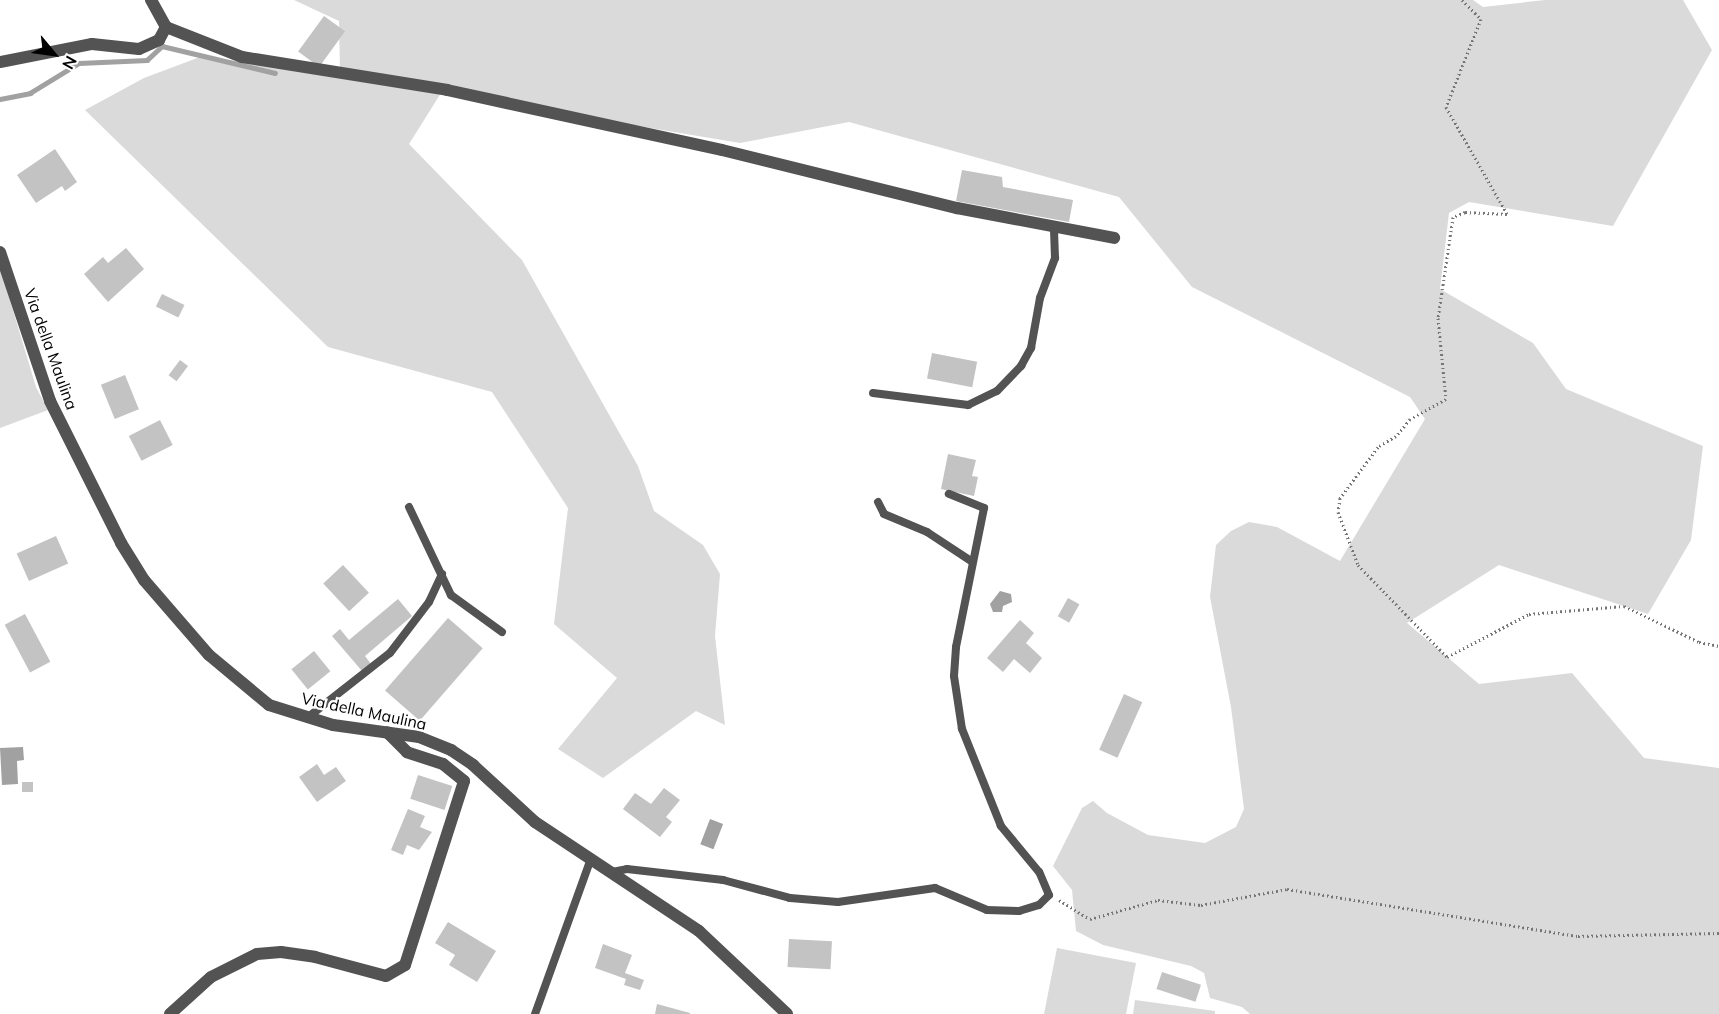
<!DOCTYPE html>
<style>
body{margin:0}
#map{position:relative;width:1719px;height:1014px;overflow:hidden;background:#fff;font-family:Mulish,sans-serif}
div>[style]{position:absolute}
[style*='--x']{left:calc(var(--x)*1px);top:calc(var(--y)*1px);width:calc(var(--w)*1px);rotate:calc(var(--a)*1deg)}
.green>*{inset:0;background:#dadada}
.water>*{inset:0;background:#a1a1a1;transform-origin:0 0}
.stream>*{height:4.5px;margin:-2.25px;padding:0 2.25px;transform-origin:2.25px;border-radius:2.25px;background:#a1a1a1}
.building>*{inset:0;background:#c3c3c3;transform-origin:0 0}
.path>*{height:3px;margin-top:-1.5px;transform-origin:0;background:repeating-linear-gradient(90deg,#757575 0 1.5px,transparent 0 4.5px)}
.lane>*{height:8px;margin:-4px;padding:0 4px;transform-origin:4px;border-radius:4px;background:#535353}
.street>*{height:12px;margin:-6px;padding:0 6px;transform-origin:6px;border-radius:6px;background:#535353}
span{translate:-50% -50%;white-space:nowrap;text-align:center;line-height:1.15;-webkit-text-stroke:4.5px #fff;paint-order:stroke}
.street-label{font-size:16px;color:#000}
.north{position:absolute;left:24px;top:24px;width:60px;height:60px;-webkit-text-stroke:4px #fff;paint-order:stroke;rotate:119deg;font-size:16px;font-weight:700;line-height:24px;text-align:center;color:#000}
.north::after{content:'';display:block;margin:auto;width:21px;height:27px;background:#000;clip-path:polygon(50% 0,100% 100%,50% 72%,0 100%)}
</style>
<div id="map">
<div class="green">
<div style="clip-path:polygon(294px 0,1473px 0,1483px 7px,1545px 0,1683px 0,1712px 50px,1613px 226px,1469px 202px,1449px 213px,1440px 289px,1533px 343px,1566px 389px,1703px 446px,1691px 540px,1648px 614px,1499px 565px,1407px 623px,1479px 684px,1572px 673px,1644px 758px,1719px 768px,1719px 1014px,1250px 1014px,1242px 1007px,1210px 998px,1204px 973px,1191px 966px,1103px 945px,1076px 931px,1072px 890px,1053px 866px,1082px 808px,1093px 801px,1107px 813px,1148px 835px,1205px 843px,1236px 827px,1244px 809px,1231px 707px,1210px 597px,1216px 545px,1231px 531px,1249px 522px,1277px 527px,1340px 561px,1425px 419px,1410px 397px,1192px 287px,1119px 197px,849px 122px,740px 143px,441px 93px,409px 144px,522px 260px,638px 466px,654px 511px,703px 545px,720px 574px,715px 636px,725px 725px,696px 711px,603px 778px,558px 749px,617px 678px,554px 624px,568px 508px,492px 392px,328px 347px,85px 110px,144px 78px,200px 57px,340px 72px,339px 21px)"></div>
<div style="clip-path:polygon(0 267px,36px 387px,48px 410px,0 428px)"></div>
<div style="clip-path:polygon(1057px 948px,1136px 963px,1126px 1014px,1044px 1014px)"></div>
<div style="clip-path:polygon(1135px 1000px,1215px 1011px,1215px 1014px,1133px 1014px)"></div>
</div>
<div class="water">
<div style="clip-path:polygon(1000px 591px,1011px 594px,1012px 602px,1003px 606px,1002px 612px,993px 612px,990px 604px)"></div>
<div style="clip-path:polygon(23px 747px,24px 760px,17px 761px,18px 784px,2px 785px,0 748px)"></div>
<div style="left:710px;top:819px;width:14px;height:27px;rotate:21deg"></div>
</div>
<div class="stream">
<div style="--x:0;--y:99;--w:31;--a:-11"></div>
<div style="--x:30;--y:93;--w:57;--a:-31.5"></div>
<div style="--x:79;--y:63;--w:68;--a:-2.5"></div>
<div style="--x:147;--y:60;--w:21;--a:-43"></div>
<div style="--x:162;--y:46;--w:116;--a:13.4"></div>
</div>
<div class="building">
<div style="left:324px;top:16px;width:26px;height:44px;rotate:36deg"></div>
<div style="clip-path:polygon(55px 149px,77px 182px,65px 191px,62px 186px,36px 203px,17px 175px)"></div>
<div style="clip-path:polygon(962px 170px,1002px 177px,1003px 187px,1073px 200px,1069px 222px,956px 201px)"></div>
<div style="clip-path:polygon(126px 248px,144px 269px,108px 302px,84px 274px,103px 257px,108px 263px)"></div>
<div style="left:162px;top:294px;width:25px;height:14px;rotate:26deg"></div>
<div style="left:932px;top:353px;width:46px;height:26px;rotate:11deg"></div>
<div style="left:180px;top:360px;width:10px;height:19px;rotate:37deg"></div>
<div style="left:125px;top:375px;width:37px;height:26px;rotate:68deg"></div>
<div style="left:160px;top:420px;width:28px;height:35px;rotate:63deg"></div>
<div style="clip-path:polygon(948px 454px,976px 460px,972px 476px,978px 477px,974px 496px,941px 489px)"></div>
<div style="left:56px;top:536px;width:30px;height:43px;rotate:66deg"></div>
<div style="left:343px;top:565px;width:38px;height:27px;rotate:47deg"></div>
<div style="left:1068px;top:598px;width:13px;height:21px;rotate:29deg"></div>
<div style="clip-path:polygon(398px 599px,412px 616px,365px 656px,371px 664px,362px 671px,332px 636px,340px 629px,349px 640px)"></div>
<div style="left:25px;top:614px;width:54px;height:23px;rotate:62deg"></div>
<div style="left:448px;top:618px;width:46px;height:96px;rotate:41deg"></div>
<div style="clip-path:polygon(1020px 620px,1034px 633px,1026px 643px,1042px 658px,1030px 673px,1014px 659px,1003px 672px,987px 658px)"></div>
<div style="left:314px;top:651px;width:26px;height:29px;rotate:51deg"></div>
<div style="left:1124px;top:694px;width:20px;height:61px;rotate:24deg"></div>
<div style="clip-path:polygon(317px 764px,324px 775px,336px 767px,346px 781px,317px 802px,299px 777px)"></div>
<div style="left:418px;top:775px;width:36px;height:25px;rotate:18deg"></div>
<div style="left:33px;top:782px;width:10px;height:11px;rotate:90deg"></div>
<div style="clip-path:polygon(664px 788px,680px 800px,666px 817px,672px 822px,660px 837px,623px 809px,635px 793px,651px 804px)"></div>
<div style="clip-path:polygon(408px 809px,425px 816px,420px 827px,432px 832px,419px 850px,407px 845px,403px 855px,391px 850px)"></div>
<div style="clip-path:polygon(448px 922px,496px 951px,477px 982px,449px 965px,455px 955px,435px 943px)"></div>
<div style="left:789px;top:939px;width:43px;height:28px;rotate:3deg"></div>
<div style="clip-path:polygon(603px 944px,632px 955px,625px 973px,644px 980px,640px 990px,624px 985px,626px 979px,595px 968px)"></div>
<div style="left:1162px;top:972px;width:41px;height:18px;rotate:18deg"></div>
<div style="clip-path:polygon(657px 1004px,690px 1013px,690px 1014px,655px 1014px)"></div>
</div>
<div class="path">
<div style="--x:1462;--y:0;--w:27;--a:45"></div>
<div style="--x:1481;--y:19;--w:95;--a:111.7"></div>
<div style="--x:1446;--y:107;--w:123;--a:60.3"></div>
<div style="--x:1507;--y:214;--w:42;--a:-177.3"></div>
<div style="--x:1465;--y:212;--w:13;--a:157"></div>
<div style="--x:1453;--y:217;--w:102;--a:98.4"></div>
<div style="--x:1438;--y:318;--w:81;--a:84.4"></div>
<div style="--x:1446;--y:399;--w:41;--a:150.9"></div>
<div style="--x:1410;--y:419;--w:22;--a:129"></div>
<div style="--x:1396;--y:436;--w:21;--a:149"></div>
<div style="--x:1378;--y:447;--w:64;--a:126.7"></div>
<div style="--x:1340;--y:498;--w:14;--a:98"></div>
<div style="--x:1338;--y:512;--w:57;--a:69.3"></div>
<div style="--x:1358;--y:565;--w:128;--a:45.9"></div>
<div style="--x:1447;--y:657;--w:93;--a:-27.7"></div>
<div style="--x:1529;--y:614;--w:95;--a:-4.8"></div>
<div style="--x:1624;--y:606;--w:83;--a:25.6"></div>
<div style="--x:1699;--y:642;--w:20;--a:11"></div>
<div style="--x:1059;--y:900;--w:36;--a:32"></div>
<div style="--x:1090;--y:919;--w:71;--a:-15.6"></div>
<div style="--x:1158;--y:900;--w:43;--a:6.6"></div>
<div style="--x:1201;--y:905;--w:87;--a:-10.5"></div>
<div style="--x:1287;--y:889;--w:295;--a:9.2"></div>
<div style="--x:1578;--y:936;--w:141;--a:-1.2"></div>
</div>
<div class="lane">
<div style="--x:873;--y:393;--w:96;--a:7.2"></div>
<div style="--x:968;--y:405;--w:32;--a:-26"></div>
<div style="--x:997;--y:391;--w:35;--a:-46"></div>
<div style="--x:1021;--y:366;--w:21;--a:-61"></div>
<div style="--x:1031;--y:348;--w:51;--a:-79.8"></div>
<div style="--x:1040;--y:298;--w:43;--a:-69.4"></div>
<div style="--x:1055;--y:258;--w:32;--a:-92"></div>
<div style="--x:878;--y:502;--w:13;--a:63"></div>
<div style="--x:884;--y:514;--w:47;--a:22.7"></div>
<div style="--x:927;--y:532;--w:53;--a:33.4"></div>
<div style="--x:409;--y:507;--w:98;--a:64.5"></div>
<div style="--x:451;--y:595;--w:63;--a:36"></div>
<div style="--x:307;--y:718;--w:105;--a:-38.1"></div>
<div style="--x:390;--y:653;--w:64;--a:-52.6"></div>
<div style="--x:429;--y:602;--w:31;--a:-65"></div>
<div style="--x:612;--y:872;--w:15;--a:-11"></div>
<div style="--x:627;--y:869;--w:97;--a:6.5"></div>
<div style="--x:723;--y:880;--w:69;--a:15"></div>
<div style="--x:790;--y:898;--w:48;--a:4.8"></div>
<div style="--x:838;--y:902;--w:98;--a:-8.2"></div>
<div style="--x:935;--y:888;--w:56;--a:22.9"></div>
<div style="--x:987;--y:910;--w:32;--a:2"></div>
<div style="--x:1019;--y:911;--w:21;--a:-17"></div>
<div style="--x:1039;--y:905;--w:14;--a:-45"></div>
<div style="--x:1049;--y:895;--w:25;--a:-113"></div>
<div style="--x:1039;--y:872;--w:60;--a:-129.6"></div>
<div style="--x:1001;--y:826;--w:105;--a:-111.9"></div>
<div style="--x:962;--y:729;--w:54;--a:-98.6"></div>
<div style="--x:954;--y:676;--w:29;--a:-86"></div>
<div style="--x:956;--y:647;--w:142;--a:-78.6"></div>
<div style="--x:984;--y:508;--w:38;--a:-158"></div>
<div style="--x:535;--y:1014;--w:163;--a:-70.2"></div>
</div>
<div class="street">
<div style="--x:166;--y:27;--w:82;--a:21.5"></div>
<div style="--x:242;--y:57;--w:208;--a:9.1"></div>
<div style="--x:447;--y:90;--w:281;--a:12.3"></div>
<div style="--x:722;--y:150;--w:242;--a:13.9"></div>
<div style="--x:957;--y:208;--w:160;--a:10.8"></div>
<div style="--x:0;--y:62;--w:94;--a:-11.1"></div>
<div style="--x:92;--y:44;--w:47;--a:6.1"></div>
<div style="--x:139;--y:49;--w:22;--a:-24"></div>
<div style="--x:159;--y:40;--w:15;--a:-62"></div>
<div style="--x:166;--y:27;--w:31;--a:-119"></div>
<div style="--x:0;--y:252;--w:157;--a:71.4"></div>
<div style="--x:50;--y:401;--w:159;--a:63.4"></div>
<div style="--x:121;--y:543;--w:44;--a:58.1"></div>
<div style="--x:144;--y:580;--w:99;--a:49.1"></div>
<div style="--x:209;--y:655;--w:78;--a:39.8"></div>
<div style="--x:269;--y:705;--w:67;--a:17.4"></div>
<div style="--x:333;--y:725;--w:87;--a:7.9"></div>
<div style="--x:419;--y:737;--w:35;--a:22"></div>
<div style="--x:451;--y:750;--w:27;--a:34"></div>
<div style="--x:473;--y:765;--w:84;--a:42.6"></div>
<div style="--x:535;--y:822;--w:197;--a:33.6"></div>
<div style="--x:699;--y:931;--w:121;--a:43.3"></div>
<div style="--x:170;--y:1014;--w:55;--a:-42.1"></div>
<div style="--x:211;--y:977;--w:51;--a:-26.6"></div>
<div style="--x:257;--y:954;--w:24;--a:-5"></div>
<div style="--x:281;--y:952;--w:34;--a:8"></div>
<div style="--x:315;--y:957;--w:73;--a:15"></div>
<div style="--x:386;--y:976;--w:22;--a:-30"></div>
<div style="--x:405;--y:965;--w:193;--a:-72.2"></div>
<div style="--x:464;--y:781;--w:27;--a:-141"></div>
<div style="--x:443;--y:764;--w:38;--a:-162"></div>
<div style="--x:407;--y:752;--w:28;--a:-135"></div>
</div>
<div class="street-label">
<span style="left:51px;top:349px;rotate:70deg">Via della Maulina</span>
<span style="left:364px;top:711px;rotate:12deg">Via della Maulina</span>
</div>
<div class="north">N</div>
</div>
